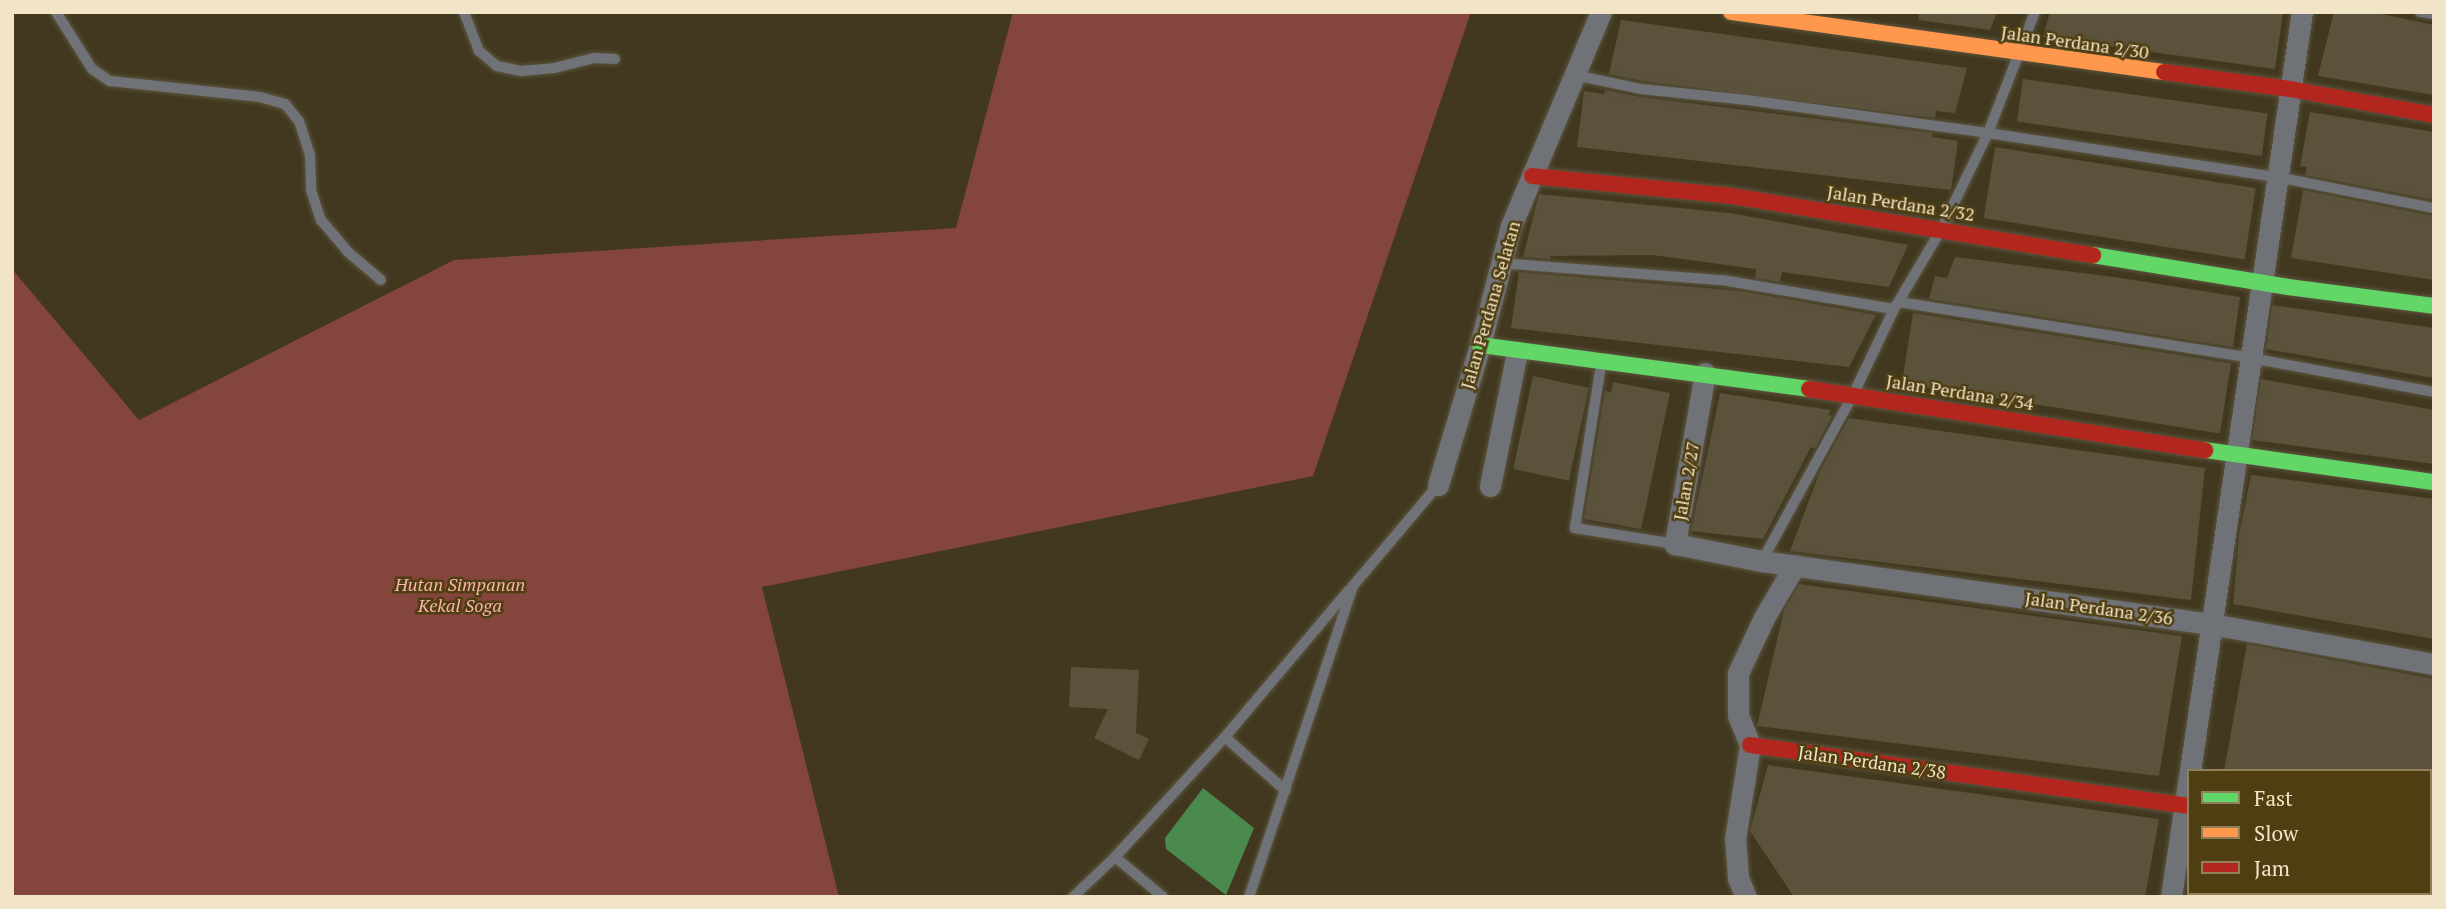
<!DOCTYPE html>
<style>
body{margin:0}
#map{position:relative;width:2446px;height:909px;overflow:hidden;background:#41381f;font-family:"PT Serif",serif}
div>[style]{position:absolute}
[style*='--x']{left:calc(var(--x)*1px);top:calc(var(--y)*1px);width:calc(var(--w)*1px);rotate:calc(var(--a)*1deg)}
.green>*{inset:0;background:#84453c}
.water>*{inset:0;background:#4a8a4f}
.building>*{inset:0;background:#5b523c;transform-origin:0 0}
.roads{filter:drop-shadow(0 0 2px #5e5540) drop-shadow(0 0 2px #5e5540)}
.lane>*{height:10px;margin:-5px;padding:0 5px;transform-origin:5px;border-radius:5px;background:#6f7277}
.street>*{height:21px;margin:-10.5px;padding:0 10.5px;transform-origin:10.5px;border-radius:10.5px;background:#6f7277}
.fast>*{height:16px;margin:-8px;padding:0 8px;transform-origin:8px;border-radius:8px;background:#63d668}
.slow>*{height:16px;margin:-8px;padding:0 8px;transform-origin:8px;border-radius:8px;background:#ff974d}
.jam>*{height:16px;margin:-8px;padding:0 8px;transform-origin:8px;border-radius:8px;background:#b3261e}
span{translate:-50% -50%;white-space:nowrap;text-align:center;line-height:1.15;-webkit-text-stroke:5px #4f3e11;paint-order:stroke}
.street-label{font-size:18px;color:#f1e4c7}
.park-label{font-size:18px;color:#fbb2a9;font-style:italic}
.frame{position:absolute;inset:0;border:14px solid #f1e4c7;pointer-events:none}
.legend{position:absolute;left:2187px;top:769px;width:245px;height:126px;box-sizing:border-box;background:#4f3e11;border:2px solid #90805a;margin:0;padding:9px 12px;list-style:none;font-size:21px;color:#f1e4c7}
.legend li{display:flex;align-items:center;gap:14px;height:35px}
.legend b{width:35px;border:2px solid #90805a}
</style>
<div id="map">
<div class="green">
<div style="clip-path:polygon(1013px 12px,1471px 12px,1313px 476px,762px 587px,839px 897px,12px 897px,12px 269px,139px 420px,454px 260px,956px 228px)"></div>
</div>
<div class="water">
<div style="clip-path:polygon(1203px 788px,1254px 828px,1226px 895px,1166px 849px,1165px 838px)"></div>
</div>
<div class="building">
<div style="clip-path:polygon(1919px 12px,1997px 12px,1990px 30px,1919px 20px)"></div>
<div style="clip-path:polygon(2050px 12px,2283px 12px,2275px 69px,2043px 37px)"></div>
<div style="clip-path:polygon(2334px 12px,2372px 12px,2434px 25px,2434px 95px,2318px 76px)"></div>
<div style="clip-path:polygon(1621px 20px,1967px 68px,1955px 113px,1936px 111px,1935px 118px,1642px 81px,1609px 74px)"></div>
<div style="left:2023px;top:79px;width:247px;height:43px;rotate:8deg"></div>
<div style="clip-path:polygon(1605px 90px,1640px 97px,1933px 133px,1932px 137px,1958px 141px,1951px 190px,1577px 147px,1584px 91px,1604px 94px)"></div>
<div style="clip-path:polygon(2310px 112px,2434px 132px,2434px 200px,2305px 175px,2307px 167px,2300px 166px)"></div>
<div style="left:1995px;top:147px;width:264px;height:72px;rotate:9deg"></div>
<div style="clip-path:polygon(2303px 190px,2434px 216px,2434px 280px,2291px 258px)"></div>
<div style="clip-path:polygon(1539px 194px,1729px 213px,1908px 245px,1889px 287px,1782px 272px,1780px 282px,1755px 278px,1756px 269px,1653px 255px,1550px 256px,1550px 259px,1523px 257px)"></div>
<div style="clip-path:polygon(1955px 257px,2121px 278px,2240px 297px,2233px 347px,1929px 299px,1935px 276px,1947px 278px)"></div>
<div style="clip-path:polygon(1519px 272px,1741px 291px,1876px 315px,1849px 367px,1511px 328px)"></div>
<div style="clip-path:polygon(2272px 305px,2434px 328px,2434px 378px,2266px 349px)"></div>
<div style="left:1913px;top:313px;width:322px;height:71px;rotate:9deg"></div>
<div style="left:1533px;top:376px;width:57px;height:95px;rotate:12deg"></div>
<div style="clip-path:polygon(2261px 379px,2434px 410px,2434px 464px,2252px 440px)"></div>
<div style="clip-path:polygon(1613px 382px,1670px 393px,1641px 529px,1584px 519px,1605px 391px,1611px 392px)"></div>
<div style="clip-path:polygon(1720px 393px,1831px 410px,1828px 415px,1832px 416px,1815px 449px,1811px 447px,1763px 539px,1691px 531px)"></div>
<div style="clip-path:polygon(1849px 418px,2205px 468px,2191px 600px,1790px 551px,1820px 471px)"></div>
<div style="clip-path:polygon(2251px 475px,2434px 499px,2434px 639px,2233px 604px,2239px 536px)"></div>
<div style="clip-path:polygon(1799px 584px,2182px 636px,2159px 776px,1757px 726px,1784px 610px)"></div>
<div style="clip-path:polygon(2247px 644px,2434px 679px,2434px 771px,2224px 771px)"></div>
<div style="clip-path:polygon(1071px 667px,1139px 670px,1136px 733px,1149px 739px,1139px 760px,1094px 738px,1108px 709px,1069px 707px)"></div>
<div style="clip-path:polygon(1768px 765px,2159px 819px,2145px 897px,1794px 897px,1750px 831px)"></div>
</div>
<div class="roads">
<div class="lane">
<div style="--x:56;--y:12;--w:67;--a:57.7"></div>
<div style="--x:92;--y:69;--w:22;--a:34"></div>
<div style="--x:110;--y:81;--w:151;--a:6.1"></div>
<div style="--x:260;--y:97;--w:26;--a:16"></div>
<div style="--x:285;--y:104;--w:22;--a:51"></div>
<div style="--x:299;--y:121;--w:36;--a:72"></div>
<div style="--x:310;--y:155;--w:35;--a:88"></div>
<div style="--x:311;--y:190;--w:32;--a:72"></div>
<div style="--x:321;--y:220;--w:42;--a:49.8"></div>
<div style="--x:348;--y:252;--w:43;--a:40.3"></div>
<div style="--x:464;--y:12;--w:42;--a:69"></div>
<div style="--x:479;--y:51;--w:23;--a:40"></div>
<div style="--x:497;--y:66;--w:25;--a:12"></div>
<div style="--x:521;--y:71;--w:33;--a:-5"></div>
<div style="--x:554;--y:68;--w:41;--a:-14"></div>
<div style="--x:594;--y:58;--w:21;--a:3"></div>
<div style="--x:2420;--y:12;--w:14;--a:8"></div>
<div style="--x:1574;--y:75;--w:68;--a:11.8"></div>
<div style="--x:1641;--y:89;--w:107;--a:5.9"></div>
<div style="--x:1747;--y:100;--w:243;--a:7.8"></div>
<div style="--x:1988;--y:133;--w:292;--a:8.7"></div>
<div style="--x:2277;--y:177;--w:160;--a:11.2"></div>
<div style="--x:1499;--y:263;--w:224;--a:4.4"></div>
<div style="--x:1722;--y:280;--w:174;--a:9.6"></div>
<div style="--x:1899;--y:302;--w:356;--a:9"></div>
<div style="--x:2251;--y:358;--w:186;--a:10.5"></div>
<div style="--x:1601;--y:365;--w:165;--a:99.1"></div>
<div style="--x:1575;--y:528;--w:101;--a:9.1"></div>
<div style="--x:1762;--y:561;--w:189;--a:-61.3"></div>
<div style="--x:1853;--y:395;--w:95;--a:-64.5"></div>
<div style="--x:1894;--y:309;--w:94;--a:-59.3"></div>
<div style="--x:1942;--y:228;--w:106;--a:-64.2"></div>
<div style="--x:1988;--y:133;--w:130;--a:-68.8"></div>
<div style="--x:1225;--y:737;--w:81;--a:41.5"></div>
<div style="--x:1115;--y:857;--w:62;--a:39.8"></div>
<div style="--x:1073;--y:897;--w:58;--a:-43.6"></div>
<div style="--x:1115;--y:857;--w:163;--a:-47.5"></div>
<div style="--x:1225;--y:737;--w:192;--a:-49.9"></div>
<div style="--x:1249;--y:897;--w:328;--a:-71.5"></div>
<div style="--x:1353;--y:586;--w:132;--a:-49.9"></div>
</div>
<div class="street">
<div style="--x:1705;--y:373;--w:174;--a:100"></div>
<div style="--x:1675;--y:544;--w:89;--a:11.1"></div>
<div style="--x:1762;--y:561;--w:453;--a:8"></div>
<div style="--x:2211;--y:624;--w:227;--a:10.2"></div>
<div style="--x:1438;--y:485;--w:146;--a:-73.3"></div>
<div style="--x:1480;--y:345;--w:123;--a:-75.4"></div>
<div style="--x:1511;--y:226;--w:232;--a:-67.2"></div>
<div style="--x:1490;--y:486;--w:137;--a:-78.6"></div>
<div style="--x:2190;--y:771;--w:767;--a:-81.61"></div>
<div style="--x:2430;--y:844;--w:4;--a:14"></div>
<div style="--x:1746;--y:897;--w:21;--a:-113"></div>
<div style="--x:1738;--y:878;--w:39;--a:-94"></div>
<div style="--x:1735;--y:839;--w:95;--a:-80.9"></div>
<div style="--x:1750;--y:745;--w:32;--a:-112"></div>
<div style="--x:1738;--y:715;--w:42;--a:-90"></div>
<div style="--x:1738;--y:673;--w:63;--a:-64.7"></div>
<div style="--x:1765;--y:616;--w:59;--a:-59.5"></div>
<div style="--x:2171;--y:897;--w:122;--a:-81.5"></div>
</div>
<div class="fast">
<div style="--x:2093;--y:255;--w:198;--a:9.3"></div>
<div style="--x:2288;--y:287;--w:147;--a:7.4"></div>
<div style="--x:1480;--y:345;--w:332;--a:7.6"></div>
<div style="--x:2205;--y:450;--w:231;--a:8"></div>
</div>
<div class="slow">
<div style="--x:1731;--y:12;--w:437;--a:7.9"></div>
</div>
<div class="jam">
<div style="--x:2164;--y:72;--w:127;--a:7.7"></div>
<div style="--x:2290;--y:89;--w:146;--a:10.2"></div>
<div style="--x:1532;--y:176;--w:200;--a:5.7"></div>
<div style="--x:1731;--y:196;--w:367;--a:9.3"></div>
<div style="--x:1809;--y:389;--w:401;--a:8.8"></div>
<div style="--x:1750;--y:745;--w:443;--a:7.9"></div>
</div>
</div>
<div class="street-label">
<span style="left:2075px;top:42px;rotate:8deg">Jalan Perdana 2/30</span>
<span style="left:1901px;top:203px;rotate:9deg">Jalan Perdana 2/32</span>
<span style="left:1490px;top:305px;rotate:-74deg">Jalan Perdana Selatan</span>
<span style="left:1960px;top:392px;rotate:9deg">Jalan Perdana 2/34</span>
<span style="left:1686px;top:481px;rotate:-80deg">Jalan 2/27</span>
<span style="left:2099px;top:608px;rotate:8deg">Jalan Perdana 2/36</span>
<span style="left:1872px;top:762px;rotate:8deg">Jalan Perdana 2/38</span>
</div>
<div class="park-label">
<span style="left:460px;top:595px">Hutan Simpanan<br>Kekal Soga</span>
</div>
<div class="frame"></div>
<ul class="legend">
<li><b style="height:9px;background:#63d668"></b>Fast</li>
<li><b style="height:9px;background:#ff974d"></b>Slow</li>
<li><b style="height:9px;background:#b3261e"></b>Jam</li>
</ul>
</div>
